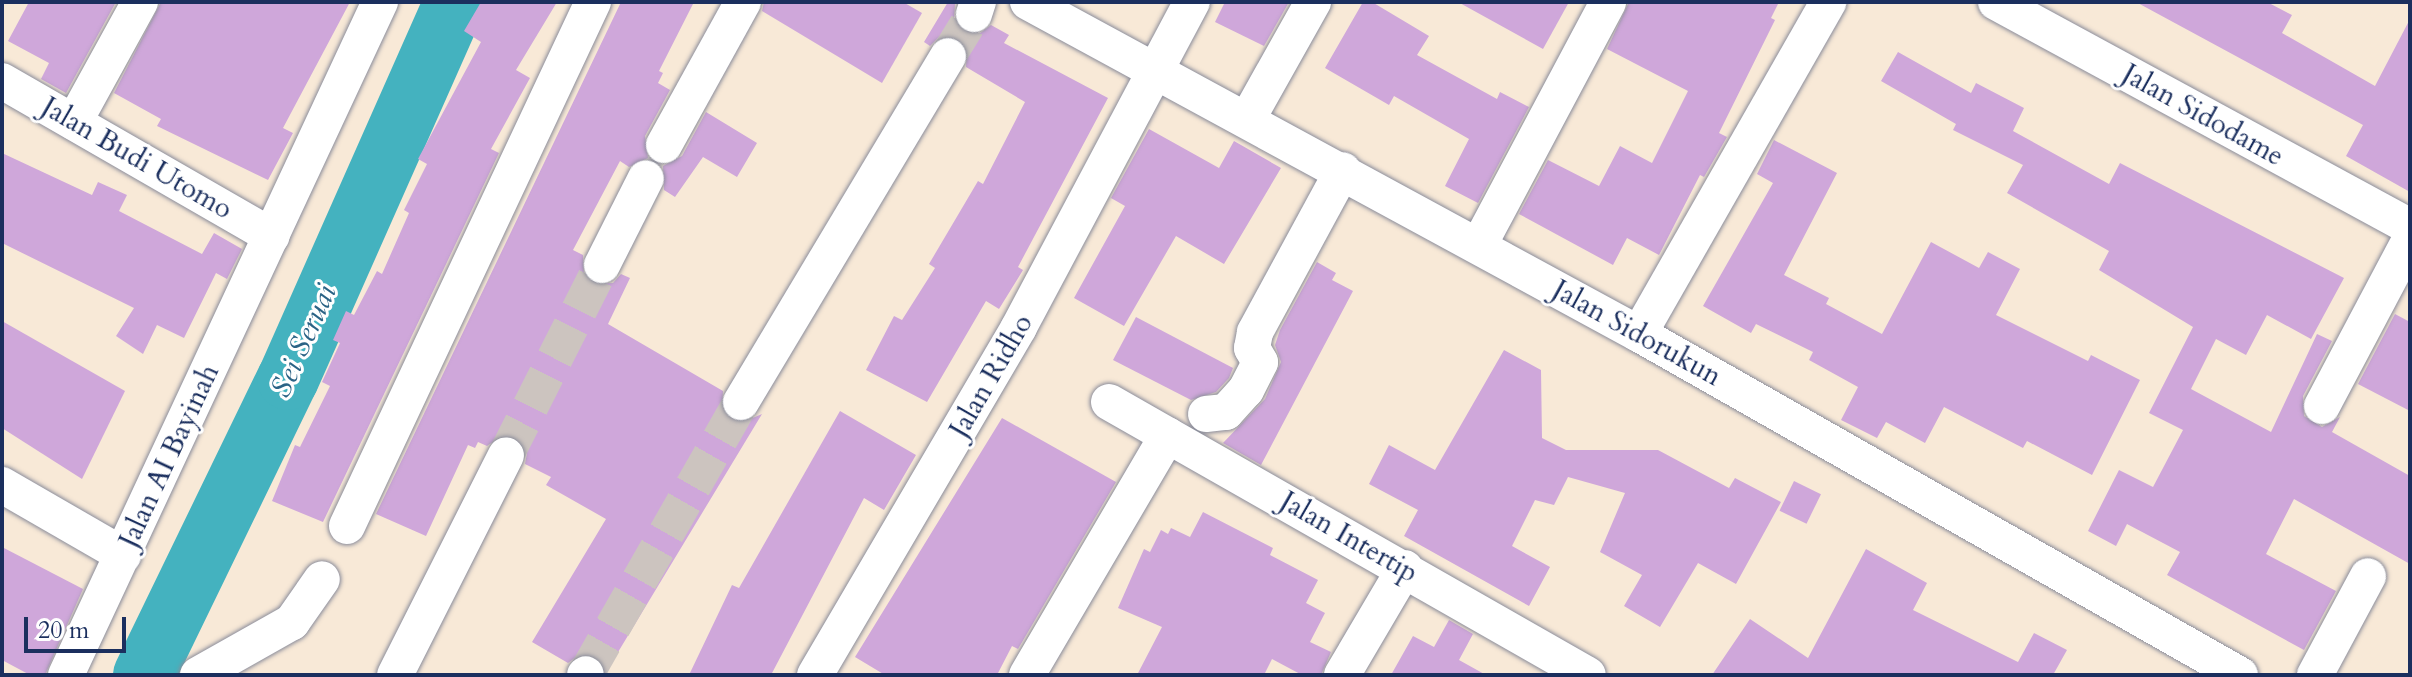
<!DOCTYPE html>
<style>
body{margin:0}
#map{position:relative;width:2412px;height:677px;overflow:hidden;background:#f8e9d7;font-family:Cardo,serif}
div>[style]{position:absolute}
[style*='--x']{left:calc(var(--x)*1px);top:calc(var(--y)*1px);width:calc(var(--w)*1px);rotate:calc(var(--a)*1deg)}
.river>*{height:62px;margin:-31px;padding:0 31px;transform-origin:31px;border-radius:31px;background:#44b2bf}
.building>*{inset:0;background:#cfa7da;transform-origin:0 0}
.minor-tunnel>*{height:36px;margin-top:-18px;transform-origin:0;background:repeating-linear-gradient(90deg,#ccc4bf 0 36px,transparent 0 54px)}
.roads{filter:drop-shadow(0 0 2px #8a8c9a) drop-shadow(0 0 2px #8a8c9a)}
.minor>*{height:36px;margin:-18px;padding:0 18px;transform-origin:18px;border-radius:18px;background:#fff}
span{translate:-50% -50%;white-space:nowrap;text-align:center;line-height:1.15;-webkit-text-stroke:6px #fff;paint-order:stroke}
.street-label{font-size:28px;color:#1b2f5e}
.water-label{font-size:30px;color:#2b6385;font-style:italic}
.frame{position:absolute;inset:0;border:4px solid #1b2f5e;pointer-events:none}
.scale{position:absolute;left:24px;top:617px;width:102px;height:36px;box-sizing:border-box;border:4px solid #1b2f5e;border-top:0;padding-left:10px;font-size:24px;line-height:28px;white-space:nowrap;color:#1b2f5e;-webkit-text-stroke:6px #fff;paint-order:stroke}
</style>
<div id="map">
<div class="river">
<div style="--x:144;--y:675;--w:329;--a:-64.1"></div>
<div style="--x:288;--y:379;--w:412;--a:-66.1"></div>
</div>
<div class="building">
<div style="clip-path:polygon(29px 2px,116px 2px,66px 93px,41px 79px,49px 63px,8px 41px)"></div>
<div style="clip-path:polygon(161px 2px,350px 2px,283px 128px,293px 133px,268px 180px,157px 126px,161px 119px,114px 93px)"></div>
<div style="clip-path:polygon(481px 2px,557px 2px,516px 70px,530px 78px,491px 149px,499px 153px,323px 522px,272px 501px,295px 445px,300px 447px,330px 386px,322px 382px,340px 343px,333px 340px,346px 311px,354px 315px,377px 271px,382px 274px,409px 213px,404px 210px,427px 164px,418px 159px,481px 42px,464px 31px)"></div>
<div style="clip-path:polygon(621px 2px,694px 2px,659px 71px,663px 73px,658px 83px,670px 90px,645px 136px,648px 158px,629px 167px,620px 161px,573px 250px,583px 255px,584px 276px,593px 284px,613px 283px,621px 274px,630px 278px,608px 324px,723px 391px,722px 411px,731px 420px,741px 423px,762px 414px,606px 672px,592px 654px,580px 654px,568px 663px,532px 642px,606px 519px,546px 485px,551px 477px,525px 464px,527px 453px,516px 437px,504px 434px,487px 446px,478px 442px,475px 448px,468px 445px,426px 536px,376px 514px)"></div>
<div style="clip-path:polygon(764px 2px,903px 2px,922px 13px,882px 83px,762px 11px)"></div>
<div style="clip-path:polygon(948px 2px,955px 4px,954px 19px,967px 34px,979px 34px,991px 25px,1009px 35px,1004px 43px,1108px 98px,1018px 267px,1023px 270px,999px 309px,986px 301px,927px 402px,866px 370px,894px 316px,902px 320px,935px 268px,929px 264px,978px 181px,983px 184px,1025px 102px,966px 67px,967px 47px,958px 38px,939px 37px,930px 46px,924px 42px)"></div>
<div style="clip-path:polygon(1225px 2px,1289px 2px,1264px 46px,1215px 22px)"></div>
<div style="clip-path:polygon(1363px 2px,1372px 2px,1429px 36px,1417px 55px,1497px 99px,1500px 92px,1529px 107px,1478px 203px,1445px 186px,1469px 139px,1394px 96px,1389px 105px,1325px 68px)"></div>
<div style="clip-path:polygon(1458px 2px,1569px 2px,1543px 49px)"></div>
<div style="clip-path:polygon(1629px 2px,1779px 2px,1771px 18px,1775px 20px,1719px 133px,1727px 137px,1704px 177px,1700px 175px,1659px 255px,1627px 238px,1613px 265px,1519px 214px,1548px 160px,1599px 186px,1620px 146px,1652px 163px,1688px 91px,1607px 49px)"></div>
<div style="clip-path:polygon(2136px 2px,2267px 2px,2292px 15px,2282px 33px,2375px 86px,2410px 19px,2410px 192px,2346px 156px,2363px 125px)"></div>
<div style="clip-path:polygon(1898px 52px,1971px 93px,1976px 83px,2024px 108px,2013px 131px,2109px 184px,2120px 163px,2344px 278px,2311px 339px,2267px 315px,2246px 355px,2216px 339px,2191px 389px,2271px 432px,2317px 334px,2332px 341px,2303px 396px,2304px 416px,2322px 427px,2340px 417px,2332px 432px,2410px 476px,2410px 564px,2294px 499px,2266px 554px,2336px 591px,2304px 650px,2167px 575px,2180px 552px,2127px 524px,2116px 546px,2088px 531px,2119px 470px,2153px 487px,2183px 430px,2149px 413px,2193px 327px,2099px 270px,2109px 251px,2007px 193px,2023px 165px,1953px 130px,1956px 124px,1881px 81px)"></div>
<div style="clip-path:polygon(706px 112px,757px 143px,737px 177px,703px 157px,675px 197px,664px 190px,663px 166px,682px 156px)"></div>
<div style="clip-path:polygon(1149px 129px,1219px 168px,1234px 141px,1281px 168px,1224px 264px,1176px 236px,1124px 326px,1074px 298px,1125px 206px,1111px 198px)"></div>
<div style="clip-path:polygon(1774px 140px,1837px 173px,1784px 275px,1829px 298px,1826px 304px,1882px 334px,1931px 242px,1979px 268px,1988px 252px,2020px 269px,1996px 315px,2088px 361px,2091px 355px,2140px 380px,2092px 475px,2027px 441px,2023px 448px,1944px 407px,1925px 443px,1886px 422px,1877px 438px,1841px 420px,1858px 387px,1809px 360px,1813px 352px,1756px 324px,1751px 333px,1703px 306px,1773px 183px,1757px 174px)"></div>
<div style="clip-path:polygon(2px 153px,92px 195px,98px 182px,127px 195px,119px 211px,202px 254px,214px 233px,242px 249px,227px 279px,216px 273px,184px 338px,157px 325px,143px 354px,116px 336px,134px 308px,2px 243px)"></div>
<div style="clip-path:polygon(1317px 262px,1336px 273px,1332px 280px,1353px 291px,1261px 465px,1223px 443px,1265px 399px,1281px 362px,1275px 345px,1280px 330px)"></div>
<div style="clip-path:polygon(2395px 314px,2410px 322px,2410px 411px,2358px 384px)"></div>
<div style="clip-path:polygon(1136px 317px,1233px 368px,1229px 378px,1216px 392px,1191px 400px,1113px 360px)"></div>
<div style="clip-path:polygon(2px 321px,125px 391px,82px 479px,2px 428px)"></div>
<div style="clip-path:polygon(1504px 350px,1541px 370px,1542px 438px,1566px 450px,1658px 450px,1729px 488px,1735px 478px,1781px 502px,1736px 584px,1698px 563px,1660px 627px,1624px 606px,1642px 575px,1600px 552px,1625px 493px,1568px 477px,1554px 505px,1535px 500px,1512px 546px,1550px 567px,1529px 606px,1404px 536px,1418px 510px,1369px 484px,1389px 445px,1435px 470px)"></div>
<div style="clip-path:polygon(840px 411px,916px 455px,884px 510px,864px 498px,771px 675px,689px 675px,732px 585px,739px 588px)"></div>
<div style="clip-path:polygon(1002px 418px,1116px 482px,1018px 649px,1012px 646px,997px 675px,885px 675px,855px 657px)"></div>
<div style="left:1794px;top:481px;width:30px;height:33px;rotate:26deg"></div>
<div style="clip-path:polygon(1203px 512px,1273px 548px,1270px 555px,1318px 580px,1306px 603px,1325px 613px,1310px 642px,1331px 652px,1321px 675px,1302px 675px,1272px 659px,1264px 675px,1137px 675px,1162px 627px,1118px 608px,1144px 549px,1150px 552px,1161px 530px,1168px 534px,1171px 528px,1190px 537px)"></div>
<div style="clip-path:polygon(2px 547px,83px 589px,45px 675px,30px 675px,2px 660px)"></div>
<div style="clip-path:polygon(1866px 549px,1927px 583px,1913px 610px,2018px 662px,2034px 633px,2067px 650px,2053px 675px,1712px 675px,1750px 619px,1808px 658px)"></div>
<div style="clip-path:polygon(1449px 620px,1473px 634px,1459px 660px,1486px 675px,1391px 675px,1413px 636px,1434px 647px)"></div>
</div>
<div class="minor-tunnel">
<div style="--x:948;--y:56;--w:49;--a:-58.2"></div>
<div style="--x:506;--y:455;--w:213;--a:-63.2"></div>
<div style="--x:586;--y:674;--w:313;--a:-60.3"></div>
</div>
<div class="roads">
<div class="minor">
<div style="--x:1028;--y:2;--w:695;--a:28.52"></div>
<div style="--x:1639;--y:334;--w:691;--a:29.57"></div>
<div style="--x:1996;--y:2;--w:471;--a:28.5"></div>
<div style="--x:974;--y:14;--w:13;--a:-72"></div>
<div style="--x:2;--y:81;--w:311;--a:29.9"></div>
<div style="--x:1248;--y:118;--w:133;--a:-60.7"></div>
<div style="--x:74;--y:122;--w:137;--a:-61.2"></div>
<div style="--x:664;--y:145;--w:163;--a:-61.1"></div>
<div style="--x:1479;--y:245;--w:275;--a:-62"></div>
<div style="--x:602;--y:265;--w:97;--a:-63.2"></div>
<div style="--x:1639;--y:334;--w:382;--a:-60.3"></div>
<div style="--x:741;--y:402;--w:403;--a:-59.1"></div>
<div style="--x:1109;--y:402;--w:551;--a:29.68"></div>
<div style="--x:2322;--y:406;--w:188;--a:-62.1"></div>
<div style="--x:1206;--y:414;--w:20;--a:-6"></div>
<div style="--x:1226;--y:412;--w:30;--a:-48"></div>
<div style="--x:1246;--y:390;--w:31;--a:-63"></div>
<div style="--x:1260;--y:362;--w:16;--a:-120"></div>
<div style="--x:1252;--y:348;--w:16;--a:-79"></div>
<div style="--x:1255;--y:332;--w:184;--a:-61.5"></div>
<div style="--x:2;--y:485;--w:140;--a:30"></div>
<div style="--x:347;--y:526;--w:579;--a:-64.85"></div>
<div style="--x:66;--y:675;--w:743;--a:-64.99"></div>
<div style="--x:198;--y:675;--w:108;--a:-29.4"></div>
<div style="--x:292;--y:622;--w:52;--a:-55.1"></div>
<div style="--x:395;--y:675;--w:246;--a:-63.2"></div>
<div style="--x:585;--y:675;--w:1;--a:-45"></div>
<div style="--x:815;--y:675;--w:403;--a:-59.6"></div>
<div style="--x:1019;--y:327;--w:368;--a:-62"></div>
<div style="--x:1027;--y:675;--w:278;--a:-59.6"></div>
<div style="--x:1342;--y:675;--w:124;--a:-59.5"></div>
<div style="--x:2315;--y:675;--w:112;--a:-61.8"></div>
</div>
</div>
<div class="street-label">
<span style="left:2203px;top:115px;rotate:29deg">Jalan Sidodame</span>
<span style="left:137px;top:158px;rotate:30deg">Jalan Budi Utomo</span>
<span style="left:1637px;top:333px;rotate:29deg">Jalan Sidorukun</span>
<span style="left:991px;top:376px;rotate:-60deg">Jalan Ridho</span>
<span style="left:169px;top:456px;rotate:-65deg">Jalan AI Bayinah</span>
<span style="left:1349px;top:537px;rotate:30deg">Jalan Intertip</span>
</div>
<div class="water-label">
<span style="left:304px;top:341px;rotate:-66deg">Sei Seruai</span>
</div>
<div class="frame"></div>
<div class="scale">20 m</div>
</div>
